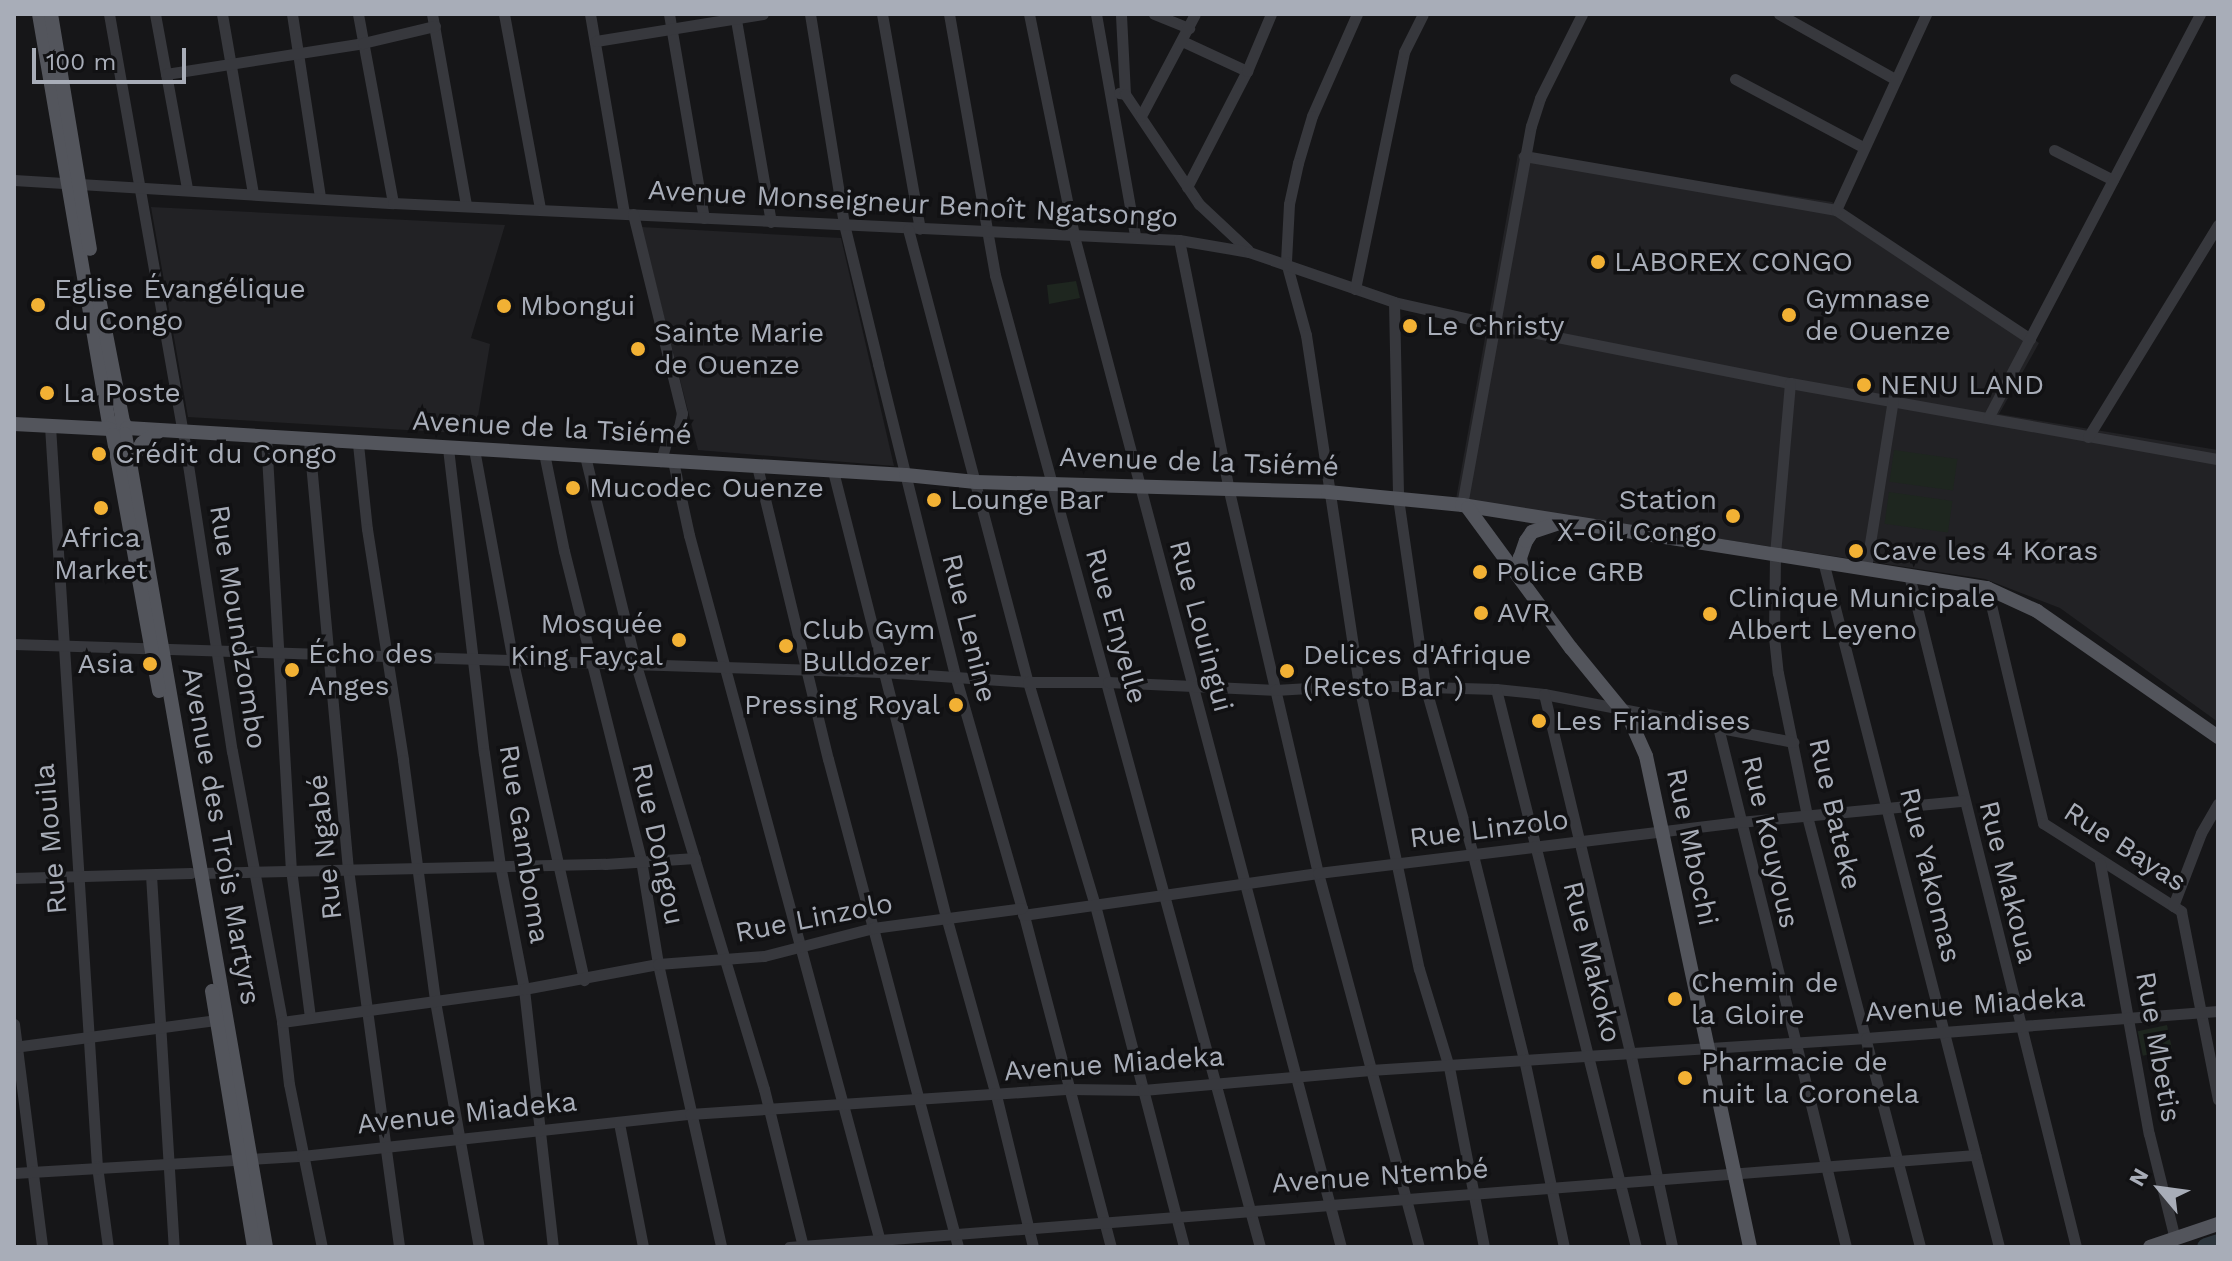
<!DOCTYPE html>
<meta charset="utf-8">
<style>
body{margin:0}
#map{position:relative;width:2232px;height:1261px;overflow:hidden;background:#161618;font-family:"Work Sans",sans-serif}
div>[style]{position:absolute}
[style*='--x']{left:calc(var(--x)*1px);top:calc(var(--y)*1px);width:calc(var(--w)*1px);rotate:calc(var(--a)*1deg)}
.built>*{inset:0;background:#222225}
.green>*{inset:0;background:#1e261f;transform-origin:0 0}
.river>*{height:18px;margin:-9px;padding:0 9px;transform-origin:9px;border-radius:9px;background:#2c353c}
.minor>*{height:11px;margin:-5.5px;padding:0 5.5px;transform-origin:5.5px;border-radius:5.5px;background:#37383d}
.major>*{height:14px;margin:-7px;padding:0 7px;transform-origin:7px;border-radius:7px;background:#53555c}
.dots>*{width:22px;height:22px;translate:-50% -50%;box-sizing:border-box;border:4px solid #111113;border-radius:50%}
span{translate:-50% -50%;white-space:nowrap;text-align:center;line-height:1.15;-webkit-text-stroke:7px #111113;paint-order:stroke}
.street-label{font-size:28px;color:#a8adb8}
.poi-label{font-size:28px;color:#a8adb8}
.left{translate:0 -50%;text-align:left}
.right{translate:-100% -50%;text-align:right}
.frame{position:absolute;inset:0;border:16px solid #a8adb8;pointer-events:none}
.north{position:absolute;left:2120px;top:1149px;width:80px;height:80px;-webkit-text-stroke:6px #111113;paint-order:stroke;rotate:299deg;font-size:22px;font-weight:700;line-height:32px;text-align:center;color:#a8adb8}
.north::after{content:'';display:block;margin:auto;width:28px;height:36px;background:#a8adb8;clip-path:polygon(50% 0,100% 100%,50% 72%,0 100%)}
.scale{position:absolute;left:32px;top:48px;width:154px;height:36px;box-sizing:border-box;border:4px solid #a8adb8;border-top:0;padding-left:10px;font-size:24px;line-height:28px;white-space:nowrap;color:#a8adb8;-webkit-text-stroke:6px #111113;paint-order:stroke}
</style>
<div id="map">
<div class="built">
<div style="clip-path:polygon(1518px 154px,1832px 202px,2039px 343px,1999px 414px,2218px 450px,2218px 722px,2060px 608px,1985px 579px,1456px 499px)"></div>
<div style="clip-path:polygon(151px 207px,505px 225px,471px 338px,490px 344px,475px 434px,188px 417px)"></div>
<div style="clip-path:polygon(641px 227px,841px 238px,894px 466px,698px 450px)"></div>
</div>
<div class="green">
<div style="clip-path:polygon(1076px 281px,1080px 298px,1049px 304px,1047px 285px)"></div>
<div style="left:1894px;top:450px;width:64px;height:32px;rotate:8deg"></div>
<div style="left:1889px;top:492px;width:64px;height:32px;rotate:8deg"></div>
<div style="left:2167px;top:1025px;width:25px;height:30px;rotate:78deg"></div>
</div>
<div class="river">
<div style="--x:2206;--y:1247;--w:13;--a:-18"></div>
</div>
<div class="minor">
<div style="--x:109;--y:14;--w:424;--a:80"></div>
<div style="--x:183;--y:432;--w:323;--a:81.3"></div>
<div style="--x:232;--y:751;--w:276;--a:79.5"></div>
<div style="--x:282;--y:1022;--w:62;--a:83.6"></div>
<div style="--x:289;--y:1084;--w:166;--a:78.6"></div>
<div style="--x:155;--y:14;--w:178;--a:79.6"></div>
<div style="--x:222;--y:14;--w:183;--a:80.2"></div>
<div style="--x:292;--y:14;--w:185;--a:81.3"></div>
<div style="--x:358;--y:14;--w:192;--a:79.5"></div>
<div style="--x:432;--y:14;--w:194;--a:79.9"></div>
<div style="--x:504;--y:14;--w:198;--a:79.5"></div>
<div style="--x:590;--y:14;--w:202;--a:80.3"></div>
<div style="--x:669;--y:14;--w:207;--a:80.3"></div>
<div style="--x:735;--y:14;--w:211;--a:80.2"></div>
<div style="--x:810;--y:14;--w:213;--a:80.8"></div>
<div style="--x:844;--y:224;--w:144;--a:76.3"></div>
<div style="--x:878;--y:364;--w:320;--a:76.1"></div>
<div style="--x:955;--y:675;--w:242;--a:74"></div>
<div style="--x:1022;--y:908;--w:350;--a:75.3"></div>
<div style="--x:882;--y:14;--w:218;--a:80"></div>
<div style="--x:949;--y:14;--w:265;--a:80"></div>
<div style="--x:995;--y:275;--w:1007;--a:74.75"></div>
<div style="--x:1029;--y:14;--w:227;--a:78.5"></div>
<div style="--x:1074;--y:236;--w:1046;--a:75.21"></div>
<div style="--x:1096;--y:14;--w:224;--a:80"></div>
<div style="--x:1154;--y:14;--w:38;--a:22"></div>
<div style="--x:1357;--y:14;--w:111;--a:113.8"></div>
<div style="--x:1312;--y:116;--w:49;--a:106.6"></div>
<div style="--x:1298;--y:163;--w:42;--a:102.4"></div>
<div style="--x:1289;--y:204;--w:58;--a:93"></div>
<div style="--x:1286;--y:262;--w:76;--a:74.7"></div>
<div style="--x:1306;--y:335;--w:354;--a:81.4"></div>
<div style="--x:1359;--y:685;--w:290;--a:78.1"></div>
<div style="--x:1419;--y:969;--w:102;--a:73"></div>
<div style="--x:1449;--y:1067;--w:183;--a:79"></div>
<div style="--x:1779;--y:14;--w:133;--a:29.3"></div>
<div style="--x:596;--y:41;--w:169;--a:-9.2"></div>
<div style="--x:1182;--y:41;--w:72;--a:24.8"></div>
<div style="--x:166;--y:74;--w:199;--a:-8.9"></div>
<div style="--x:363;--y:43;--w:74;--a:-13.3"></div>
<div style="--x:1735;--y:79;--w:145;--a:28"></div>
<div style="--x:1119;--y:93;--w:6;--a:9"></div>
<div style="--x:1125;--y:94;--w:80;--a:-92.9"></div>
<div style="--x:1125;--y:94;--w:133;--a:56.1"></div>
<div style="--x:1199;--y:204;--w:67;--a:43.2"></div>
<div style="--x:1141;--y:116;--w:115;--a:-62.1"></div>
<div style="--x:2054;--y:150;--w:66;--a:27"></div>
<div style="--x:1524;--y:156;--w:317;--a:9.8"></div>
<div style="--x:1836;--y:210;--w:233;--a:33.6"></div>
<div style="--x:14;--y:180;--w:380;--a:3.5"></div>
<div style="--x:393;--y:203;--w:787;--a:2.7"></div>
<div style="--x:1179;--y:240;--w:71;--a:9.7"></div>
<div style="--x:1249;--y:252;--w:153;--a:19"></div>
<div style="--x:1394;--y:302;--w:105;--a:12.7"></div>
<div style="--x:1496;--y:325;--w:300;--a:11.2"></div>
<div style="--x:1790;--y:383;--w:435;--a:10.1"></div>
<div style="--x:1187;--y:187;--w:131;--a:-62.7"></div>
<div style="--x:1247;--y:71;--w:62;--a:-67.2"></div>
<div style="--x:1836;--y:210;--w:216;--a:-65.3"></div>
<div style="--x:633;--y:214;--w:205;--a:76.2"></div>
<div style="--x:682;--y:413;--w:14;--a:102"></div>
<div style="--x:679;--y:427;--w:21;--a:129"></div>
<div style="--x:666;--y:443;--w:19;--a:106"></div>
<div style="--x:908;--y:229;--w:469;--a:75.2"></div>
<div style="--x:1028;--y:682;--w:233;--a:73.3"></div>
<div style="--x:1095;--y:905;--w:353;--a:75.4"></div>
<div style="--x:1179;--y:240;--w:256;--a:78.7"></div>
<div style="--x:1229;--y:491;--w:392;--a:76.9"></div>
<div style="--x:1318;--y:873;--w:387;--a:74.9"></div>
<div style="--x:1355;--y:289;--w:242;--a:-78.3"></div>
<div style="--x:1404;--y:52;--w:42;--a:-63.4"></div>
<div style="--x:1394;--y:302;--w:196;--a:88.8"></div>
<div style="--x:1398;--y:498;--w:190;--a:81.8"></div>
<div style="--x:1425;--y:686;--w:176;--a:74.1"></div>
<div style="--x:1473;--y:855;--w:210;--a:76"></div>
<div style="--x:1524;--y:1059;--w:192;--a:78"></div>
<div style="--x:1790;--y:383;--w:173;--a:95"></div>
<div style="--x:1775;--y:555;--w:82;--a:90.7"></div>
<div style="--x:1774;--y:637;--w:36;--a:84"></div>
<div style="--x:1778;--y:673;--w:146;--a:78.5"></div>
<div style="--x:1807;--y:816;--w:446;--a:75.3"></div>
<div style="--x:1988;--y:418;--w:456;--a:-62.3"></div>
<div style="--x:50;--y:426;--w:741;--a:86.37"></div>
<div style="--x:97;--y:1166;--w:82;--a:82.3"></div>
<div style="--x:2088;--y:437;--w:249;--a:-58.5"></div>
<div style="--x:266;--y:438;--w:432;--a:86.7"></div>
<div style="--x:291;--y:869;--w:149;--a:82.7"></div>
<div style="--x:309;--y:441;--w:430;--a:84.8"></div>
<div style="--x:348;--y:869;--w:381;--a:82.3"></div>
<div style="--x:358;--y:444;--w:85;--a:84"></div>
<div style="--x:367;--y:529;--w:234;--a:81.1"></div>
<div style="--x:403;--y:760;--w:243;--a:82.4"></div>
<div style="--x:435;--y:1001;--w:250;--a:79.9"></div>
<div style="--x:448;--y:448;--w:307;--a:83.3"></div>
<div style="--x:484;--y:753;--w:113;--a:81.9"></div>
<div style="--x:500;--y:865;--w:126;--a:79"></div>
<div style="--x:524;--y:989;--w:260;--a:83.6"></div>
<div style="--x:474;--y:449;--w:217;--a:79.6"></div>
<div style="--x:513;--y:662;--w:326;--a:77.4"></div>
<div style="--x:544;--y:453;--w:100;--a:78.5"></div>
<div style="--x:564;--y:551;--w:318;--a:76"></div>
<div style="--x:641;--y:860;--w:105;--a:80.7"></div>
<div style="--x:658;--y:964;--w:290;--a:77.4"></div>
<div style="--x:585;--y:456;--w:215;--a:76.3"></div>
<div style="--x:636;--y:665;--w:443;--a:73.2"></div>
<div style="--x:764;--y:1089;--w:163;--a:76.1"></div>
<div style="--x:673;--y:461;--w:76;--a:77.8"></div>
<div style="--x:689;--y:535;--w:736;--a:74.87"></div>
<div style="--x:757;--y:466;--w:301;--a:76.4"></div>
<div style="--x:828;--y:759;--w:505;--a:75.08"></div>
<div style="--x:833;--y:471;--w:463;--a:75.8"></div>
<div style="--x:947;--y:920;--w:182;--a:74.4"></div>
<div style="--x:996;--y:1095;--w:156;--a:76.3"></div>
<div style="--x:1462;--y:505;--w:385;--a:-79.7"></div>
<div style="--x:1531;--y:126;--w:29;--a:-72"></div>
<div style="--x:1540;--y:98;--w:94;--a:-63.4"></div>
<div style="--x:1823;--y:561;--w:708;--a:75.61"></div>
<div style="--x:1866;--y:568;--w:170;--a:-80.9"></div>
<div style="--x:1909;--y:575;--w:692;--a:76.04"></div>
<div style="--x:1987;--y:588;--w:242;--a:76.6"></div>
<div style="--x:2043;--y:823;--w:164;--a:32.5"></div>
<div style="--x:2181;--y:911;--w:192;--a:78.9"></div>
<div style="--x:14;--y:644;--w:868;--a:1.85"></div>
<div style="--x:882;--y:672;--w:146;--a:3.9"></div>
<div style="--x:1028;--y:682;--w:80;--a:0"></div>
<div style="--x:1108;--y:682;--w:167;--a:2.7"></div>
<div style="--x:1275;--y:690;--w:84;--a:-3.4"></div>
<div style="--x:1359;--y:685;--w:137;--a:1.7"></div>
<div style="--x:1496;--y:689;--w:48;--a:5.9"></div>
<div style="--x:1544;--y:694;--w:254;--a:10.9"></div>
<div style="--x:1496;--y:689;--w:575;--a:75.92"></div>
<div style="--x:1544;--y:694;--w:368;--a:76.5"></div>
<div style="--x:1630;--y:1052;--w:199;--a:77.8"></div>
<div style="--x:1718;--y:727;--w:536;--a:76.17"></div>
<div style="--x:2100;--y:863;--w:275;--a:79.8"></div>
<div style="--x:2149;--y:1134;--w:108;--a:76.1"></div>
<div style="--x:201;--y:873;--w:404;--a:-1.3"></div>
<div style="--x:605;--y:864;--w:90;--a:-3.8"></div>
<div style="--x:151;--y:875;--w:373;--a:86.5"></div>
<div style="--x:14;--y:878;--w:177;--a:-1.6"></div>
<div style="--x:2173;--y:906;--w:78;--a:-69"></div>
<div style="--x:2201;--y:833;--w:34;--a:-60"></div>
<div style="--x:1023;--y:915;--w:298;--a:-8.1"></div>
<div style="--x:1318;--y:873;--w:424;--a:-6.9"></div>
<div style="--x:1739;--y:822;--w:225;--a:-5.4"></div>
<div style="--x:282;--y:1022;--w:244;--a:-7.8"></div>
<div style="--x:524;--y:989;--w:136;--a:-10.6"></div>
<div style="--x:658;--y:964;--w:106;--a:-4.3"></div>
<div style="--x:764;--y:956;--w:113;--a:-14.4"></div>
<div style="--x:873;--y:928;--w:150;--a:-7.6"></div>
<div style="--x:14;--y:1024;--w:225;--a:82.8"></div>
<div style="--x:14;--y:1047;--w:205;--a:-7.6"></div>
<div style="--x:619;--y:1123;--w:126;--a:79"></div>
<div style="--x:14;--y:1173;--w:289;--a:-3.4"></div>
<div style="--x:302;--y:1156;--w:390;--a:-6.2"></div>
<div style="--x:690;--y:1114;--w:380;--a:-3.8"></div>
<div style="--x:1069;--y:1089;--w:74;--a:0.8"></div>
<div style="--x:1143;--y:1090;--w:228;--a:-5"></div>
<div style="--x:1370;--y:1070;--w:497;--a:-3.7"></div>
<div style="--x:1866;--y:1038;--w:353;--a:-4.4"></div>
<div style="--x:789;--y:1247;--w:1190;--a:-4.44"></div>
</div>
<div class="major">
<div style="--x:39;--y:14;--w:421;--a:80.3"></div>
<div style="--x:110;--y:429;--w:10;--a:53"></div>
<div style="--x:116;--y:437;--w:9;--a:-18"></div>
<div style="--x:125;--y:434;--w:6;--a:-72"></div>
<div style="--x:127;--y:428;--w:7;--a:-124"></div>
<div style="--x:123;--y:422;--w:11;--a:170"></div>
<div style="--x:51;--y:14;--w:238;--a:80.6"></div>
<div style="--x:98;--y:293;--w:131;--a:79"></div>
<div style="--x:14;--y:424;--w:96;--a:3"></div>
<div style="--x:127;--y:428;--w:780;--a:3.45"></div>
<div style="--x:906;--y:475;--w:70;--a:5.7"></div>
<div style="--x:976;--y:482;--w:352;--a:1.6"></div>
<div style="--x:1328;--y:492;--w:135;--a:5.5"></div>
<div style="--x:1462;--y:505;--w:532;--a:8.98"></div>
<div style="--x:1987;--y:588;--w:55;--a:24.7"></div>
<div style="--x:2037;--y:611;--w:221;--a:34.8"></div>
<div style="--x:125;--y:434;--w:825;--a:80.16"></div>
<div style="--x:113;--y:435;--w:260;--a:79.8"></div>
<div style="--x:130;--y:463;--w:23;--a:-59"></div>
<div style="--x:142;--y:443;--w:21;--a:-35"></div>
<div style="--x:1468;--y:508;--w:174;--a:53.7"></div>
<div style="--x:1571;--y:648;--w:93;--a:50.7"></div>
<div style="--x:1630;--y:720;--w:39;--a:66"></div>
<div style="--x:1646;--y:756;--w:502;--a:78.04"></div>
<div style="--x:1525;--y:582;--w:25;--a:-102"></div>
<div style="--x:1520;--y:558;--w:18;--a:-71"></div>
<div style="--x:1526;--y:541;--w:11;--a:-56"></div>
<div style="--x:1532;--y:532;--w:26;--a:-18"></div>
<div style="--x:212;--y:991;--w:259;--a:80.7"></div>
<div style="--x:2150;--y:1247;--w:72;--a:-18.7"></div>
</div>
<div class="dots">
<div style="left:1598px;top:262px;background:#f2b134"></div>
<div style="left:38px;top:305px;background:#f2b134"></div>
<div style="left:504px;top:306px;background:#f2b134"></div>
<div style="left:1789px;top:315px;background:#f2b134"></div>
<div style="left:1410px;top:326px;background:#f2b134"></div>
<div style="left:638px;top:349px;background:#f2b134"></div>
<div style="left:1864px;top:385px;background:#f2b134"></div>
<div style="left:47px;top:393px;background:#f2b134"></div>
<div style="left:99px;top:454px;background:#f2b134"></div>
<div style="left:573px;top:488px;background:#f2b134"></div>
<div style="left:934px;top:500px;background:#f2b134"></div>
<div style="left:101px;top:508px;background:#f2b134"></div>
<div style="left:1733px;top:516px;background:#f2b134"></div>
<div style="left:1856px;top:551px;background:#f2b134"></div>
<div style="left:1480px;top:572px;background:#f2b134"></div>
<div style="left:1481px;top:613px;background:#f2b134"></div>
<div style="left:1710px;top:614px;background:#f2b134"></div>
<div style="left:679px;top:640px;background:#f2b134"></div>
<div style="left:786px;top:646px;background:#f2b134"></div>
<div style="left:150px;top:664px;background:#f2b134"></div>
<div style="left:292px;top:670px;background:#f2b134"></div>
<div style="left:1287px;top:671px;background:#f2b134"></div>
<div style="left:956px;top:705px;background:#f2b134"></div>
<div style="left:1539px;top:721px;background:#f2b134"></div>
<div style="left:1675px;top:999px;background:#f2b134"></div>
<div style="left:1685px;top:1078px;background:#f2b134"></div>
</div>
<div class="street-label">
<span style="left:913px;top:204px;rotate:3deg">Avenue Monseigneur Benoît Ngatsongo</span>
<span style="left:552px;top:428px;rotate:3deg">Avenue de la Tsiémé</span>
<span style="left:1199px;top:462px;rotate:2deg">Avenue de la Tsiémé</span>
<span style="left:1116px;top:626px;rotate:74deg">Rue Enyelle</span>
<span style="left:1201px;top:626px;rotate:75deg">Rue Louingui</span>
<span style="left:238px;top:627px;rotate:81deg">Rue Moundzombo</span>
<span style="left:969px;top:628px;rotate:76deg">Rue Lenine</span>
<span style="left:1835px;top:814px;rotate:77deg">Rue Bateke</span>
<span style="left:1489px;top:829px;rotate:-7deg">Rue Linzolo</span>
<span style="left:221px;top:836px;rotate:80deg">Avenue des Trois Martyrs</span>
<span style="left:51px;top:839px;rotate:-95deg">Rue Mouila</span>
<span style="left:1770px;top:842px;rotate:77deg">Rue Kouyous</span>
<span style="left:524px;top:844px;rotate:81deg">Rue Gamboma</span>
<span style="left:658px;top:844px;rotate:78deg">Rue Dongou</span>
<span style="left:325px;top:847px;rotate:-96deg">Rue Ngabé</span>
<span style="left:1692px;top:847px;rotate:78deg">Rue Mbochi</span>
<span style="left:2125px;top:847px;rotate:33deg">Rue Bayas</span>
<span style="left:1930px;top:875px;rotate:76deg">Rue Yakomas</span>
<span style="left:2008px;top:882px;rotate:76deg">Rue Makoua</span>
<span style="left:814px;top:918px;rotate:-11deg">Rue Linzolo</span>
<span style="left:1592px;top:962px;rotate:76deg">Rue Makoko</span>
<span style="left:1975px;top:1005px;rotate:-4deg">Avenue Miadeka</span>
<span style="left:2158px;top:1047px;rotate:80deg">Rue Mbetis</span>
<span style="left:1114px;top:1064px;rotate:-4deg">Avenue Miadeka</span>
<span style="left:467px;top:1113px;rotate:-6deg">Avenue Miadeka</span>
<span style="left:1380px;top:1176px;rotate:-4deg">Avenue Ntembé</span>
</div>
<div class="poi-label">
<span class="left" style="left:1614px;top:262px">LABOREX CONGO</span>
<span class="left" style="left:54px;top:305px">Eglise Évangélique<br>du Congo</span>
<span class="left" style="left:1805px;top:315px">Gymnase<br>de Ouenze</span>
<span class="left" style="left:520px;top:306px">Mbongui</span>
<span class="left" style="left:1426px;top:326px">Le Christy</span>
<span class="left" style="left:654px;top:349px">Sainte Marie<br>de Ouenze</span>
<span class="left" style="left:1880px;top:385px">NENU LAND</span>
<span class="left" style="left:63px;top:393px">La Poste</span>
<span class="left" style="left:115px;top:454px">Crédit du Congo</span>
<span class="left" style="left:589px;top:488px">Mucodec Ouenze</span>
<span class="left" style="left:950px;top:500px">Lounge Bar</span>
<span class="right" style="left:1717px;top:516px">Station<br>X-Oil Congo</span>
<span style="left:101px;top:554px">Africa<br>Market</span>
<span class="left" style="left:1872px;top:551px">Cave les 4 Koras</span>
<span class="left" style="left:1496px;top:572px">Police GRB</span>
<span class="left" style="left:1728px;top:614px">Clinique Municipale<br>Albert Leyeno</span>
<span class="left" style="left:1497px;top:613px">AVR</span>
<span class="right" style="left:663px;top:640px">Mosquée<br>King Fayçal</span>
<span class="left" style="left:802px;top:646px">Club Gym<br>Bulldozer</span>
<span class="left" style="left:308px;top:670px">Écho des<br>Anges</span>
<span class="left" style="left:1303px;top:671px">Delices d'Afrique<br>(Resto Bar )</span>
<span class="right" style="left:134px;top:664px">Asia</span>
<span class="right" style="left:940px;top:705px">Pressing Royal</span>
<span class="left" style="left:1555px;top:721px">Les Friandises</span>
<span class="left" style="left:1691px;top:999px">Chemin de<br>la Gloire</span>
<span class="left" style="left:1701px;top:1078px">Pharmacie de<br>nuit la Coronela</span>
</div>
<div class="frame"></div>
<div class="north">N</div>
<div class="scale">100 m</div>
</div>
